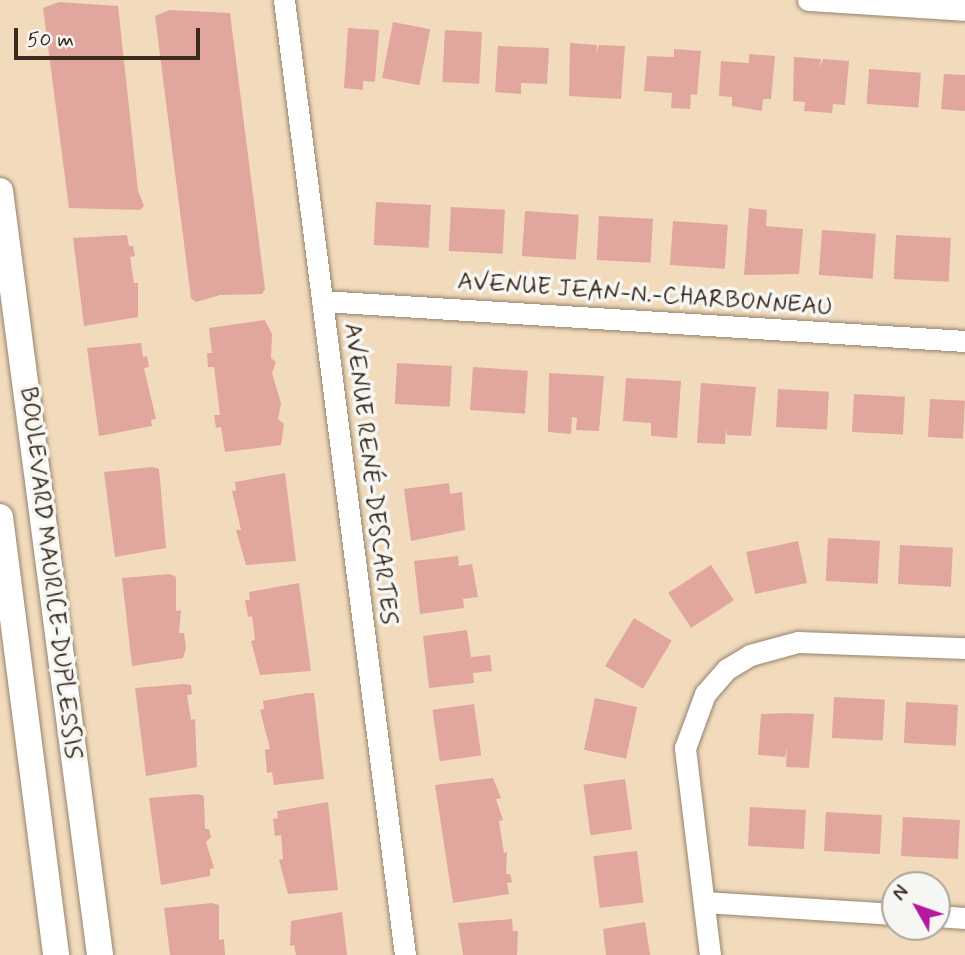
<!DOCTYPE html>
<meta charset="utf-8">
<style>
body{margin:0}
#map{position:relative;width:965px;height:955px;overflow:hidden;background:#f1dbbc;font-family:Mynerve,sans-serif}
div>[style]{position:absolute}
[style*='--x']{left:calc(var(--x)*1px);top:calc(var(--y)*1px);width:calc(var(--w)*1px);rotate:calc(var(--a)*1deg)}
.building>*{inset:0;background:#e1a79f;transform-origin:0 0}
.roads{filter:drop-shadow(0 0 2px #96826d) drop-shadow(0 0 2px #96826d)}
.minor>*{height:21px;margin:-10.5px;padding:0 10.5px;transform-origin:10.5px;border-radius:10.5px;background:#fff}
.tertiary>*{height:26px;margin:-13px;padding:0 13px;transform-origin:13px;border-radius:13px;background:#fff}
span{translate:-50% -50%;white-space:nowrap;text-align:center;line-height:1.15;-webkit-text-stroke:7px #f6f6f2;paint-order:stroke}
.street-label{font-size:24px;color:#3b2a1e}
.north{position:absolute;left:881px;top:871px;width:70px;height:70px;box-sizing:border-box;background:#f6f6f2;border:2px solid #aba49d;border-radius:50%;rotate:310deg;font-size:19px;font-weight:700;line-height:28px;text-align:center;color:#3b2a1e}
.north::after{content:'';display:block;margin:auto;width:24px;height:32px;background:#b5179e;clip-path:polygon(50% 0,100% 100%,50% 72%,0 100%)}
.scale{position:absolute;left:14px;top:28px;width:186px;height:32px;box-sizing:border-box;border:4px solid #3b2a1e;border-top:0;padding-left:9px;font-size:21px;line-height:24px;white-space:nowrap;color:#3b2a1e;-webkit-text-stroke:5px #f6f6f2;paint-order:stroke}
</style>
<div id="map">
<div class="building">
<div style="clip-path:polygon(59px 2px,118px 6px,138px 190px,144px 206px,140px 210px,69px 208px,43px 8px)"></div>
<div style="clip-path:polygon(170px 10px,230px 13px,265px 289px,262px 294px,220px 295px,196px 302px,191px 298px,155px 16px)"></div>
<div style="left:393px;top:22px;width:38px;height:57px;rotate:11deg"></div>
<div style="clip-path:polygon(348px 28px,379px 30px,375px 82px,363px 81px,363px 90px,344px 88px)"></div>
<div style="left:445px;top:30px;width:37px;height:52px;rotate:3deg"></div>
<div style="clip-path:polygon(570px 43px,597px 45px,596px 53px,599px 45px,625px 46px,621px 99px,569px 96px)"></div>
<div style="clip-path:polygon(498px 46px,549px 48px,547px 84px,521px 83px,521px 94px,495px 92px)"></div>
<div style="clip-path:polygon(674px 49px,701px 51px,697px 95px,691px 94px,690px 109px,671px 108px,672px 93px,644px 91px,647px 56px,674px 57px)"></div>
<div style="clip-path:polygon(749px 54px,775px 56px,771px 99px,763px 99px,762px 111px,732px 106px,732px 97px,719px 96px,721px 61px,749px 63px)"></div>
<div style="clip-path:polygon(794px 57px,821px 59px,820px 68px,823px 59px,849px 61px,845px 105px,833px 104px,832px 113px,804px 111px,805px 102px,793px 101px)"></div>
<div style="left:869px;top:69px;width:52px;height:35px;rotate:4deg"></div>
<div style="clip-path:polygon(944px 74px,965px 75px,965px 111px,941px 109px)"></div>
<div style="left:376px;top:202px;width:55px;height:43px;rotate:3deg"></div>
<div style="left:451px;top:207px;width:54px;height:44px;rotate:3deg"></div>
<div style="clip-path:polygon(749px 208px,767px 210px,766px 226px,803px 229px,799px 274px,744px 275px)"></div>
<div style="left:525px;top:211px;width:54px;height:45px;rotate:4deg"></div>
<div style="left:599px;top:216px;width:54px;height:44px;rotate:3deg"></div>
<div style="left:673px;top:221px;width:55px;height:44px;rotate:4deg"></div>
<div style="left:822px;top:230px;width:54px;height:45px;rotate:4deg"></div>
<div style="clip-path:polygon(127px 235px,129px 246px,133px 246px,135px 256px,130px 257px,134px 283px,138px 283px,138px 317px,84px 326px,73px 238px)"></div>
<div style="left:896px;top:235px;width:55px;height:44px;rotate:3deg"></div>
<div style="clip-path:polygon(265px 320px,272px 334px,271px 358px,276px 362px,272px 373px,281px 403px,278px 419px,284px 424px,281px 445px,225px 452px,221px 427px,216px 428px,214px 415px,220px 415px,214px 367px,208px 367px,207px 353px,212px 353px,209px 328px)"></div>
<div style="clip-path:polygon(141px 343px,143px 357px,147px 356px,149px 367px,144px 368px,156px 419px,151px 420px,152px 426px,99px 436px,87px 348px)"></div>
<div style="left:397px;top:363px;width:55px;height:41px;rotate:3deg"></div>
<div style="left:473px;top:367px;width:55px;height:43px;rotate:4deg"></div>
<div style="clip-path:polygon(549px 373px,604px 376px,599px 431px,576px 430px,577px 418px,572px 417px,571px 434px,548px 432px)"></div>
<div style="clip-path:polygon(626px 378px,681px 381px,677px 438px,651px 436px,651px 423px,623px 421px)"></div>
<div style="clip-path:polygon(701px 383px,756px 387px,751px 436px,727px 435px,726px 428px,725px 444px,697px 443px)"></div>
<div style="left:778px;top:389px;width:51px;height:38px;rotate:3deg"></div>
<div style="left:854px;top:394px;width:51px;height:38px;rotate:3deg"></div>
<div style="left:930px;top:399px;width:35px;height:38px;rotate:3deg"></div>
<div style="clip-path:polygon(152px 467px,159px 469px,166px 548px,115px 557px,104px 472px)"></div>
<div style="clip-path:polygon(285px 473px,296px 561px,246px 565px,236px 530px,241px 530px,232px 491px,236px 490px,235px 482px)"></div>
<div style="clip-path:polygon(449px 483px,450px 494px,462px 492px,465px 530px,411px 541px,404px 489px)"></div>
<div style="left:828px;top:538px;width:52px;height:43px;rotate:3deg"></div>
<div style="left:798px;top:541px;width:43px;height:53px;rotate:78deg"></div>
<div style="left:900px;top:545px;width:53px;height:39px;rotate:3deg"></div>
<div style="clip-path:polygon(458px 556px,459px 566px,472px 564px,478px 597px,463px 599px,464px 608px,420px 614px,414px 561px)"></div>
<div style="left:711px;top:565px;width:42px;height:51px;rotate:57deg"></div>
<div style="clip-path:polygon(170px 574px,176px 577px,176px 611px,181px 610px,179px 633px,184px 633px,186px 648px,183px 658px,132px 666px,122px 578px)"></div>
<div style="clip-path:polygon(299px 583px,311px 671px,260px 675px,251px 641px,255px 640px,252px 616px,248px 617px,245px 600px,250px 600px,249px 592px)"></div>
<div style="left:634px;top:618px;width:44px;height:56px;rotate:31deg"></div>
<div style="clip-path:polygon(467px 630px,471px 657px,490px 655px,492px 671px,473px 673px,474px 683px,429px 688px,423px 636px)"></div>
<div style="clip-path:polygon(184px 684px,191px 685px,192px 694px,187px 695px,191px 720px,195px 719px,197px 767px,146px 776px,135px 688px)"></div>
<div style="clip-path:polygon(307px 693px,314px 693px,324px 779px,274px 785px,272px 772px,267px 773px,265px 750px,270px 749px,260px 710px,264px 709px,263px 701px)"></div>
<div style="left:834px;top:697px;width:51px;height:41px;rotate:3deg"></div>
<div style="left:595px;top:698px;width:43px;height:53px;rotate:12deg"></div>
<div style="left:906px;top:702px;width:52px;height:41px;rotate:3deg"></div>
<div style="left:474px;top:704px;width:52px;height:42px;rotate:82deg"></div>
<div style="clip-path:polygon(787px 713px,814px 714px,809px 768px,786px 767px,787px 748px,785px 757px,758px 755px,761px 714px)"></div>
<div style="clip-path:polygon(493px 778px,501px 798px,496px 799px,503px 820px,499px 821px,504px 853px,507px 852px,506px 874px,510px 874px,512px 882px,507px 883px,509px 894px,453px 903px,435px 785px)"></div>
<div style="left:625px;top:779px;width:51px;height:42px;rotate:82deg"></div>
<div style="clip-path:polygon(198px 794px,204px 796px,205px 829px,209px 829px,211px 837px,206px 842px,214px 868px,210px 869px,210px 876px,161px 885px,149px 798px)"></div>
<div style="clip-path:polygon(328px 802px,338px 890px,288px 894px,279px 860px,283px 859px,281px 835px,275px 836px,273px 819px,278px 818px,277px 811px)"></div>
<div style="left:750px;top:807px;width:56px;height:39px;rotate:3deg"></div>
<div style="left:826px;top:812px;width:56px;height:39px;rotate:3deg"></div>
<div style="left:903px;top:817px;width:57px;height:39px;rotate:3deg"></div>
<div style="left:637px;top:851px;width:52px;height:44px;rotate:83deg"></div>
<div style="clip-path:polygon(212px 903px,219px 905px,219px 940px,224px 939px,225px 955px,170px 955px,164px 908px)"></div>
<div style="clip-path:polygon(342px 912px,347px 955px,296px 955px,294px 945px,290px 946px,291px 921px)"></div>
<div style="clip-path:polygon(512px 919px,513px 931px,518px 931px,517px 955px,463px 955px,458px 923px)"></div>
<div style="clip-path:polygon(645px 922px,650px 955px,606px 955px,603px 929px)"></div>
</div>
<div class="roads">
<div class="minor">
<div style="--x:284;--y:0;--w:963;--a:82.78"></div>
<div style="--x:808;--y:0;--w:157;--a:3.6"></div>
<div style="--x:322;--y:301;--w:644;--a:3.56"></div>
<div style="--x:704;--y:902;--w:191;--a:3.6"></div>
<div style="--x:937;--y:916;--w:28;--a:4"></div>
<div style="--x:710;--y:955;--w:209;--a:-96.9"></div>
<div style="--x:685;--y:748;--w:58;--a:-69.7"></div>
<div style="--x:705;--y:694;--w:33;--a:-49"></div>
<div style="--x:727;--y:669;--w:27;--a:-31"></div>
<div style="--x:750;--y:655;--w:50;--a:-15.2"></div>
<div style="--x:798;--y:642;--w:167;--a:2.1"></div>
</div>
<div class="tertiary">
<div style="--x:0;--y:191;--w:771;--a:82.54"></div>
<div style="--x:0;--y:517;--w:442;--a:82.7"></div>
</div>
</div>
<div class="street-label">
<span style="left:645px;top:295px;rotate:4deg">AVENUE JEAN-N.-CHARBONNEAU</span>
<span style="left:370px;top:474px;rotate:83deg">AVENUE RENÉ-DESCARTES</span>
<span style="left:50px;top:573px;rotate:83deg">BOULEVARD MAURICE-DUPLESSIS</span>
</div>
<div class="north">N</div>
<div class="scale">50 m</div>
</div>
